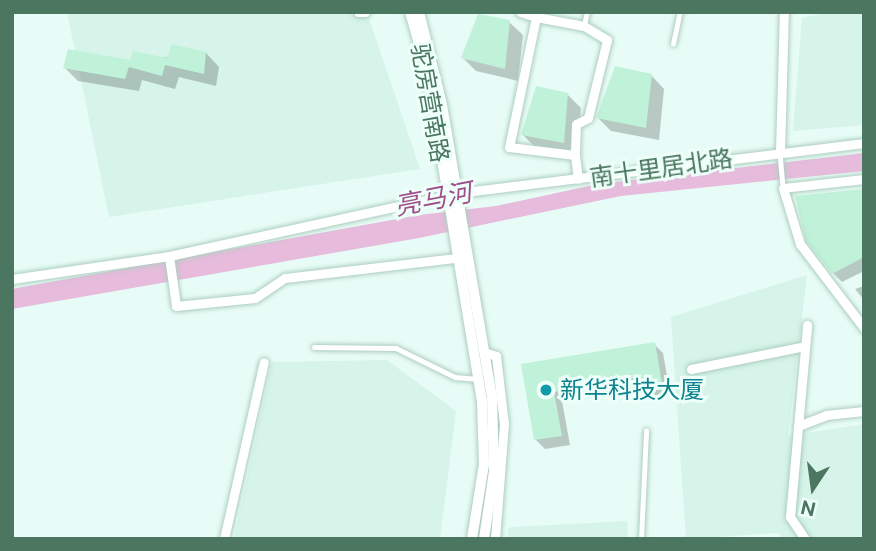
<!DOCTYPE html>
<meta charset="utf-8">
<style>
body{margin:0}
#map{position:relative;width:876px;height:551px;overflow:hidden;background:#e7fcf6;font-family:"Public Sans","Noto Sans SC",sans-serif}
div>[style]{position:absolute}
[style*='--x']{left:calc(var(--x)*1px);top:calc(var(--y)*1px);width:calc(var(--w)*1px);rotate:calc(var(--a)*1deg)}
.residential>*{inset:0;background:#d6f4e9;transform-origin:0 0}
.water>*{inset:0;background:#e6bbdc}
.shadow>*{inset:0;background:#0003}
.building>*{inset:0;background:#bff2d8}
.roads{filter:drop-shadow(0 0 2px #adcebf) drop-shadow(0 0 2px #adcebf)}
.service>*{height:4.5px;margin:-2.25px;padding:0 2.25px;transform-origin:2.25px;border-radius:2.25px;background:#fff}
.minor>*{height:9px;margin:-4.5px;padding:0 4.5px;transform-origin:4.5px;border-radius:4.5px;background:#fff}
.tertiary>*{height:10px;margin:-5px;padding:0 5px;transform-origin:5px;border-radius:5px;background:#fff}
.dots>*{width:19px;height:19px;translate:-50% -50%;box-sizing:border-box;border:4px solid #eefffa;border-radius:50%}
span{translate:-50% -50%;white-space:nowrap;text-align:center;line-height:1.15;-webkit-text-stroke:6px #eefffa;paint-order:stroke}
.street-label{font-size:24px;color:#4b765f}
.culture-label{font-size:24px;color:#0d838f}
.left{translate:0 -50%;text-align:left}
.water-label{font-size:26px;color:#9f4e89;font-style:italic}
.frame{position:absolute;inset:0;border:14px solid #4b765f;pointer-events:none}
.north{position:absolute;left:778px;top:453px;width:70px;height:70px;-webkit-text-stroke:5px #eefffa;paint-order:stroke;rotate:193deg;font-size:19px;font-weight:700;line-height:28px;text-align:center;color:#4b765f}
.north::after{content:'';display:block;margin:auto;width:24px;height:32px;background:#4b765f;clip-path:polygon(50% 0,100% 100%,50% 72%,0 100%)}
</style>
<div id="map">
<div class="residential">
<div style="clip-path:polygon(67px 12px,367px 12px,420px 169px,109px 217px)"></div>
<div style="clip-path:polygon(831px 12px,864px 12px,864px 125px,793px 131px,802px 18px)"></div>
<div style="clip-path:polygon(807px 275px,788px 436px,864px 424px,864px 539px,783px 539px,778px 533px,686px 539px,671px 317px)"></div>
<div style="clip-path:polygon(387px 360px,456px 411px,440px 539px,234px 539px,272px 362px)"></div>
<div style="left:627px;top:521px;width:18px;height:119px;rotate:87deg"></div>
</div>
<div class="water">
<div style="clip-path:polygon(864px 153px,864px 171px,621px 196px,419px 238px,12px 309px,12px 289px,39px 284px,419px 215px,496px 206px,598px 184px)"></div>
</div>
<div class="shadow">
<div style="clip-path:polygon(509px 22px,523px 35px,518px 81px,502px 77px,511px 30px,502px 77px,476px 71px,463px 58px)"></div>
<div style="clip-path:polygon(206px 53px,219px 67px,216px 86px,179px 77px,175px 89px,142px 80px,139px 91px,78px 81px,65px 68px)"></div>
<div style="clip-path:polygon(651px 75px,664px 89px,659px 140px,611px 131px,598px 118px)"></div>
<div style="clip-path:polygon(567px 94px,581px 108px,577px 155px,536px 148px,523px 135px)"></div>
<div style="clip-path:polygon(864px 190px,864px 271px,842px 282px,833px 273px)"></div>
<div style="clip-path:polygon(864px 286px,864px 300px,855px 289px)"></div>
<div style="clip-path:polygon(654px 344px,663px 353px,670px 393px,650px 396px,641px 387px,562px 401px,570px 445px,545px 449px,536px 440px,523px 365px)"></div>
</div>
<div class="building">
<div style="clip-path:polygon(478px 14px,510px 20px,505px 69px,461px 58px)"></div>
<div style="clip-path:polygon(172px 44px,206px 52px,204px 74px,165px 65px,162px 76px,129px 67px,125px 79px,63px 68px,68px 49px,130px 60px,133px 51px,167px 58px)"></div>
<div style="clip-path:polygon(615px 66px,652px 74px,646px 128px,596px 118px)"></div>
<div style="clip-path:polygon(536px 86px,568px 93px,564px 143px,521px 135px)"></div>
<div style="clip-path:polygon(864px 189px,864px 257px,832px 274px,806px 241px,795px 196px)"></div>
<div style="clip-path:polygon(655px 342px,662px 384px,639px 388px,637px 378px,554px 392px,562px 436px,534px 440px,521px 364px)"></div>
</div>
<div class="roads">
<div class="service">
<div style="--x:584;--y:25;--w:13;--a:-77"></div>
<div style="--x:673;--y:44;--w:33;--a:-78"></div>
<div style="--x:780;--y:153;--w:35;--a:85"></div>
<div style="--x:314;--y:347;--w:82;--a:0.7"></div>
<div style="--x:396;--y:348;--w:66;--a:26.2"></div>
<div style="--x:455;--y:377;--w:23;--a:5"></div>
<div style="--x:641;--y:539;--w:108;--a:-87.3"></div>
</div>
<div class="minor">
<div style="--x:358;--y:12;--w:7;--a:0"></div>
<div style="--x:520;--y:12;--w:17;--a:17"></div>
<div style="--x:536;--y:17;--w:133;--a:101.7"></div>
<div style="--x:509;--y:147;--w:66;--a:6.9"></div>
<div style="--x:575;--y:155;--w:24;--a:83"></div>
<div style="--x:536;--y:17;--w:49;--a:10.6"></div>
<div style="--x:584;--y:26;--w:27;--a:31"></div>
<div style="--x:607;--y:40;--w:80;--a:103.7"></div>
<div style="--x:588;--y:118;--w:13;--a:153"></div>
<div style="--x:576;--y:124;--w:31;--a:92"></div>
<div style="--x:780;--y:152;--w:140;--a:-88.4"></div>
<div style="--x:864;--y:179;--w:81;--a:173.7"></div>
<div style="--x:783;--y:188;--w:59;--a:73.1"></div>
<div style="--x:800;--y:244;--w:106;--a:52.7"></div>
<div style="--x:169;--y:256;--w:50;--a:82"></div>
<div style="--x:176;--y:306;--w:79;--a:-5.8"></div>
<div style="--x:255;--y:298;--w:36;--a:-34"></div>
<div style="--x:285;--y:278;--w:179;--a:-6.7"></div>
<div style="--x:12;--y:279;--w:159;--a:-8.3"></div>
<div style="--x:169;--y:256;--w:295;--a:-12.3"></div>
<div style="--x:457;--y:193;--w:410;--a:-7"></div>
<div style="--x:484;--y:352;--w:13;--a:18"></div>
<div style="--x:496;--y:356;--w:68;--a:83.3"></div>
<div style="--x:504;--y:424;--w:115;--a:94.5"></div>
<div style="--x:691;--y:369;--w:116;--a:-11.4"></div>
<div style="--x:798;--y:426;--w:30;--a:-21"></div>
<div style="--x:826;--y:415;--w:38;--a:-6"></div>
<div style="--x:224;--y:539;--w:181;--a:-77.3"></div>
<div style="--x:805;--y:539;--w:27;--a:-124"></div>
<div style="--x:790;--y:517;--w:193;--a:-84.9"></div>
</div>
<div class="tertiary">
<div style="--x:410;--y:12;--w:66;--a:74.1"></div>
<div style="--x:428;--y:75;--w:330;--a:80.6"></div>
<div style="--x:482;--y:401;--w:63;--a:88.2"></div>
<div style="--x:484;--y:464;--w:76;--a:99.1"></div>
<div style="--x:419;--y:12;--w:96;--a:76.1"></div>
<div style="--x:442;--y:105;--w:295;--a:80.3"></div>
<div style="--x:492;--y:396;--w:75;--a:88.5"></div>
<div style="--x:494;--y:471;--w:69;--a:98.4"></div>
</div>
</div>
<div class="dots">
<div style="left:546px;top:390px;background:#0f9aa8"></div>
</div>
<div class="street-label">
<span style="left:430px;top:103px;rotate:80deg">驼房营南路</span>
<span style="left:661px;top:168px;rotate:-8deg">南十里居北路</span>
</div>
<div class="culture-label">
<span class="left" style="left:560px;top:390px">新华科技大厦</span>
</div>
<div class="water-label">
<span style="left:433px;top:199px;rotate:-11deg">亮马河</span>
</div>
<div class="frame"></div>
<div class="north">N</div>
</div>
